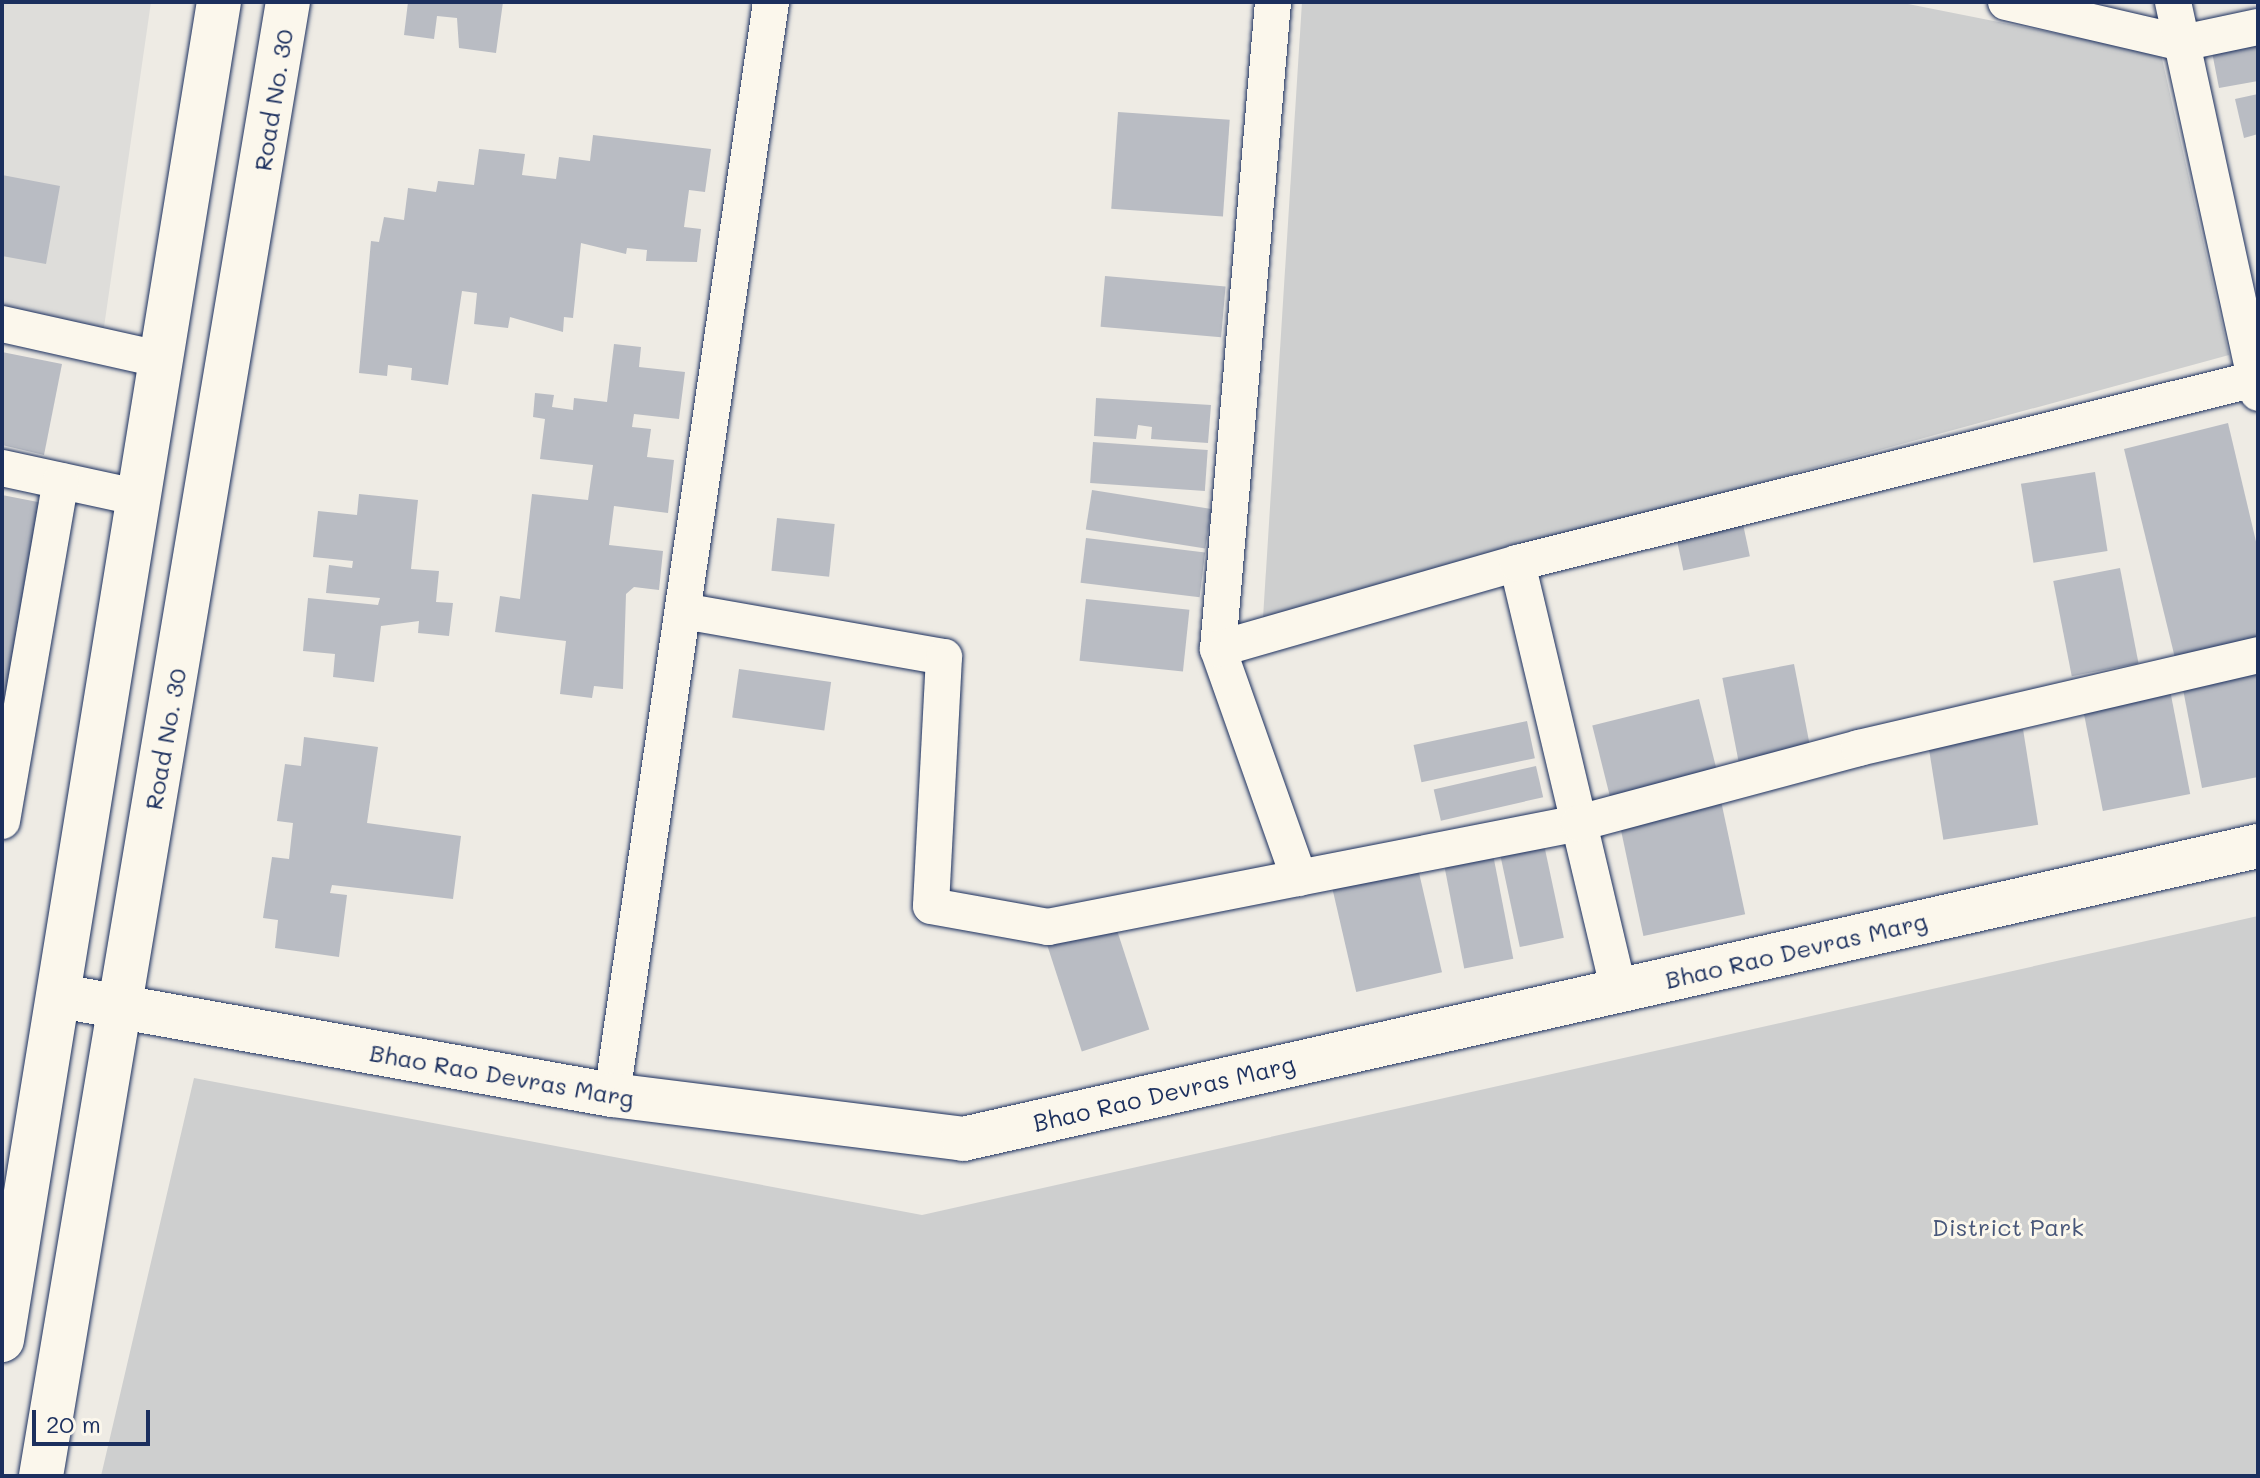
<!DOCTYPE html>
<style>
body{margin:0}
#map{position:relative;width:2260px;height:1478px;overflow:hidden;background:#eeebe4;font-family:Mali,sans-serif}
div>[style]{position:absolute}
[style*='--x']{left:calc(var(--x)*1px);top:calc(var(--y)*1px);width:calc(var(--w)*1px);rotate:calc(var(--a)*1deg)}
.built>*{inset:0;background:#deddda}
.green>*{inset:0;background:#cecfcf}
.building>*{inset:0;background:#b9bcc3;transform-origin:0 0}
.roads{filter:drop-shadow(0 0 2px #1b2f5e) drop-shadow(0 0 2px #1b2f5e)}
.street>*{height:36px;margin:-18px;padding:0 18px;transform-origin:18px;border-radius:18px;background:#fbf7ec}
.secondary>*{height:44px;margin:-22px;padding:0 22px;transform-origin:22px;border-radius:22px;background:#fbf7ec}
span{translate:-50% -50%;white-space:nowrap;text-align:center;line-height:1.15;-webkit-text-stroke:6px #fbf7ec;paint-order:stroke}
.street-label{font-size:24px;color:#1b2f5e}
.park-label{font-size:24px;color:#48577a}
.frame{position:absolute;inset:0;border:4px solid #1b2f5e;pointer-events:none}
.scale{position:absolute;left:32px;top:1410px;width:118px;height:36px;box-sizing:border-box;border:4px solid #1b2f5e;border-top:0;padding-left:10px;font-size:24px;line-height:28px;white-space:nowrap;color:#1b2f5e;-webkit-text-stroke:6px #fbf7ec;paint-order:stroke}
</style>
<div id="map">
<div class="built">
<div style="clip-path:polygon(2px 2px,151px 2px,102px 341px,2px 320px)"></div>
</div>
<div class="green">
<div style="clip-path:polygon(1302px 2px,1898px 2px,2161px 54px,2229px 355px,1263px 618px)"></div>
<div style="clip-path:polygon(2258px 916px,2258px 1476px,101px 1476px,194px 1078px,922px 1215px)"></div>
</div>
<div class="building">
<div style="clip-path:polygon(408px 2px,503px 2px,496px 53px,459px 48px,457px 18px,437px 16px,434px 39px,404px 35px)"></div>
<div style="clip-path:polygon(2258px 44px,2258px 81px,2219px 88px,2212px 52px)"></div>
<div style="clip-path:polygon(2258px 94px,2258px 134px,2244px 138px,2235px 99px)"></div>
<div style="left:1118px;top:112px;width:112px;height:97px;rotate:4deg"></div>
<div style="clip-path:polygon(593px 135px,711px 149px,705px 192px,689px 190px,684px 227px,701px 229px,697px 262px,646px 261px,647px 250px,627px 248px,626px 254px,581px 243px,573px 318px,564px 317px,563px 332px,510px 317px,508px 328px,474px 324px,477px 293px,462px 291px,448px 385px,411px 380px,412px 368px,388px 365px,387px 376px,359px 373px,371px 241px,379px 242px,384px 217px,404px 220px,408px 188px,436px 192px,438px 181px,474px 185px,479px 149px,525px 154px,522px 175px,556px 179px,559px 157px,590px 161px)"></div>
<div style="clip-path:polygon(2px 175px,60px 186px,46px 264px,2px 256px)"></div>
<div style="left:1105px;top:276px;width:121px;height:51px;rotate:5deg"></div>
<div style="clip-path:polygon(614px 344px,641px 347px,639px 367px,685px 372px,679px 419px,634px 414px,632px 427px,651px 429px,647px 457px,674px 460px,668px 513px,614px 506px,609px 545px,663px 551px,659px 590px,634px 587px,626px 594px,623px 689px,594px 686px,592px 698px,560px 694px,566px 641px,495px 632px,500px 596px,520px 599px,532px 494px,588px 500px,593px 465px,540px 459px,545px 419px,533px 417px,535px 393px,554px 395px,552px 407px,573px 410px,574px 398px,607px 402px)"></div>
<div style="clip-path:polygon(2px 352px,62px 364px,44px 455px,2px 445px)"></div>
<div style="clip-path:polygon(1096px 398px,1211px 405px,1208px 443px,1151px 439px,1152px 427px,1138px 425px,1136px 439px,1094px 436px)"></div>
<div style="clip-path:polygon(2228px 423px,2258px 550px,2258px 638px,2175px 658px,2124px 449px)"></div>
<div style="left:1093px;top:442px;width:115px;height:41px;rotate:4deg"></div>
<div style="left:2095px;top:472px;width:80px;height:75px;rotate:81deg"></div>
<div style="left:1092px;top:490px;width:121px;height:40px;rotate:9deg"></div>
<div style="clip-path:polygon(359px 494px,418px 500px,411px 569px,439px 571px,436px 602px,453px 603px,449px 636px,418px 633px,419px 621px,381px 626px,374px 682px,333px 677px,335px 654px,303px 651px,308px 598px,378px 605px,380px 598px,326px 593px,329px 565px,352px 568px,353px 561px,313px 557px,318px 511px,357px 515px)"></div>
<div style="clip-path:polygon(2px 495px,48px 504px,2px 725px)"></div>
<div style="left:777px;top:518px;width:58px;height:53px;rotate:6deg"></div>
<div style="left:1743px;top:524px;width:33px;height:68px;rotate:78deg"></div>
<div style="left:1086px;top:538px;width:120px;height:45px;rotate:7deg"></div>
<div style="left:2120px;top:568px;width:97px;height:68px;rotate:79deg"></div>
<div style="left:1086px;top:599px;width:104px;height:62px;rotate:6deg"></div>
<div style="left:1794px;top:664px;width:89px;height:73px;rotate:79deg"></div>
<div style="left:739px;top:669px;width:93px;height:49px;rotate:8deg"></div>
<div style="clip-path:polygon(2258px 669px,2258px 777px,2202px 788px,2182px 684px)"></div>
<div style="left:2170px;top:690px;width:106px;height:89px;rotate:79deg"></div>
<div style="left:1699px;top:699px;width:74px;height:110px;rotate:76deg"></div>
<div style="left:1527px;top:721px;width:38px;height:116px;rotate:78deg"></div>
<div style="left:2023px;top:729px;width:97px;height:96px;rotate:81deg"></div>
<div style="clip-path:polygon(304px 737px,378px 747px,367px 823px,461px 836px,453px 899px,332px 885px,330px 893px,347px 895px,339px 957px,275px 948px,278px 920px,263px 918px,272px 857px,289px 859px,293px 823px,277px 821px,285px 764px,301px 766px)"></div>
<div style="left:1536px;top:766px;width:32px;height:105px;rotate:77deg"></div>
<div style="left:1720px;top:796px;width:121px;height:104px;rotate:78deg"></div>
<div style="left:1542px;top:835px;width:105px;height:45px;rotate:78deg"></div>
<div style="left:1491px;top:844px;width:117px;height:50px;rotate:79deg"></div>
<div style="left:1417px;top:864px;width:111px;height:88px;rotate:77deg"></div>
<div style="left:1115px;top:924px;width:111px;height:71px;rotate:72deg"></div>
</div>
<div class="roads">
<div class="street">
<div style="--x:1273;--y:2;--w:649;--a:94.86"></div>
<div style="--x:1218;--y:649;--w:243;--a:70.5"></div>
<div style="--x:2006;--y:2;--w:181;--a:13.1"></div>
<div style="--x:2182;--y:43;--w:78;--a:-11.9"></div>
<div style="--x:2173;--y:2;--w:400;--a:77.7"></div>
<div style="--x:2;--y:324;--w:165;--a:12.6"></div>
<div style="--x:2;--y:468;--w:142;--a:12.2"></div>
<div style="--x:1517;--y:563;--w:439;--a:76.6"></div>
<div style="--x:683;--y:611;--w:265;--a:10"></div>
<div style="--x:944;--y:657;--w:249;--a:93"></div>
<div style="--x:931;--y:906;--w:119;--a:10.2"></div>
<div style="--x:1048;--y:927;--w:541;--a:-11.08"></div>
<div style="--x:1579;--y:823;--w:290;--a:-15"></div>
<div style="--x:1859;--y:748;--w:410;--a:-13.1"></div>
<div style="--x:1218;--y:649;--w:311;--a:-16"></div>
<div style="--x:1517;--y:563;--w:761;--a:-14"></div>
<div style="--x:2;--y:821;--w:345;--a:-80.2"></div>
<div style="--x:612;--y:1095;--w:1105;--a:-81.72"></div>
</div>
<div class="secondary">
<div style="--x:60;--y:996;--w:561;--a:10.17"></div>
<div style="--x:612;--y:1095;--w:354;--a:7.1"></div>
<div style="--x:963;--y:1139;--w:1328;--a:-12.75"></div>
<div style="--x:2;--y:1340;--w:1355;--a:-80.79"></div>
<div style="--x:41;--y:1476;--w:1495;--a:-80.49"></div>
</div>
</div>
<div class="street-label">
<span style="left:273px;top:100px;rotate:-81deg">Road No. 30</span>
<span style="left:165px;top:739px;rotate:-80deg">Road No. 30</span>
<span style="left:1796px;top:950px;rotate:-13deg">Bhao Rao Devras Marg</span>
<span style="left:502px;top:1075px;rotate:10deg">Bhao Rao Devras Marg</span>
<span style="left:1164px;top:1093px;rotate:-13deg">Bhao Rao Devras Marg</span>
</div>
<div class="park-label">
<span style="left:2008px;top:1227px">District Park</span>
</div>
<div class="frame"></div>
<div class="scale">20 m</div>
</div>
